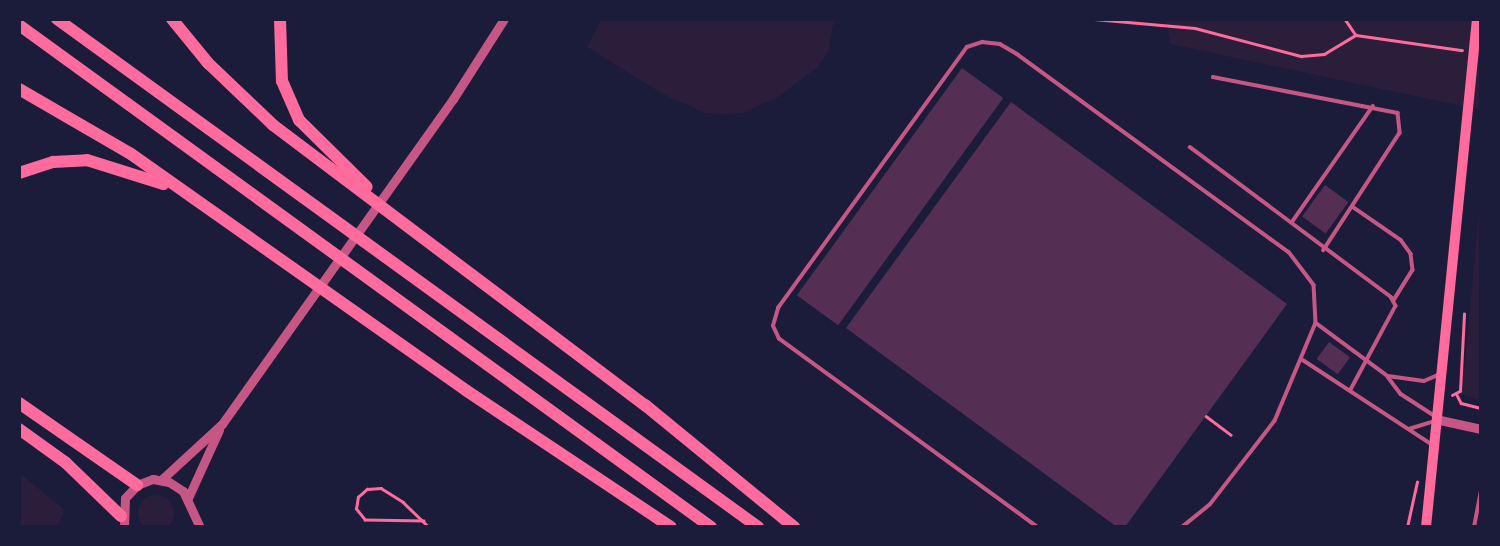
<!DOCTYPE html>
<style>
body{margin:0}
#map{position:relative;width:1500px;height:546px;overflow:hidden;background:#1b1b3a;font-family:"Fira Sans",sans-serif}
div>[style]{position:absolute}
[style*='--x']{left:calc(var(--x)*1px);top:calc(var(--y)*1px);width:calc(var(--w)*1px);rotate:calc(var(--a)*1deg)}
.green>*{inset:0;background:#2a1e3b}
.round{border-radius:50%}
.building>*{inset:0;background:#542f53;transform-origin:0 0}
.path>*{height:2.5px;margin:-1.25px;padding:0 1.25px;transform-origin:1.25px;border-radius:1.25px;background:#ff6b9d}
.service>*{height:3.5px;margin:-1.75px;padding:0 1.75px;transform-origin:1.75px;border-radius:1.75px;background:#c65784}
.tertiary>*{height:9px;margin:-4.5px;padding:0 4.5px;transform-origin:4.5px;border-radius:4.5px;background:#c65784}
.secondary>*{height:10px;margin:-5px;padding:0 5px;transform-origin:5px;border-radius:5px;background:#ff6b9d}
.motorway>*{height:12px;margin:-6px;padding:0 6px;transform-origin:6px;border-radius:6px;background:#ff6b9d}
span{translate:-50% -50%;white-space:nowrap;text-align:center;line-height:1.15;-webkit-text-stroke:7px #1b1b3a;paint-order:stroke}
.frame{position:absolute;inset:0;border:21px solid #1b1b3a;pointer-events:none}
</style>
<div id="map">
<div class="green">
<div style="clip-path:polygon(602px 19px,834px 19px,829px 50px,818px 67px,778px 97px,743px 113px,725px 114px,704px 113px,661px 93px,587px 47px)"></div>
<div style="clip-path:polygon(1166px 19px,1481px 19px,1481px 110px,1170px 44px)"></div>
<div style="clip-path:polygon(1481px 188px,1481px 400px,1462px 394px)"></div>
<div style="clip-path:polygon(19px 473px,64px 509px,58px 527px,19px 527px)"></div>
<div class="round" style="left:138px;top:495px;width:36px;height:36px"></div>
</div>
<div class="building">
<div style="left:962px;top:68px;width:51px;height:281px;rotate:36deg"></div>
<div style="clip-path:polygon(1011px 102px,1287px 304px,1125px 527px,1117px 527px,846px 328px)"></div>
<div style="left:1325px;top:185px;width:29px;height:39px;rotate:36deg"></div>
<div style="left:1329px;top:342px;width:26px;height:21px;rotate:36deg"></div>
</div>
<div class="path">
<div style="--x:1094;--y:19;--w:101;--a:5.1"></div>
<div style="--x:1195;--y:28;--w:110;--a:14.8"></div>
<div style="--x:1301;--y:56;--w:23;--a:-5"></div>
<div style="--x:1324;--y:54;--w:37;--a:-31"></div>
<div style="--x:1356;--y:35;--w:107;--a:8.1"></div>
<div style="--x:1345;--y:19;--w:18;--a:56"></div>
<div style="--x:1452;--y:395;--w:9;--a:-27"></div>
<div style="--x:1460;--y:391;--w:77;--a:-87"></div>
<div style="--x:1457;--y:395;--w:9;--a:63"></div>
<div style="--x:1461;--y:403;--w:21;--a:14"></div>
<div style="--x:1206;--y:416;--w:31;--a:37"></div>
<div style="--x:424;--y:521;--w:59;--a:-179"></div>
<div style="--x:365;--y:520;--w:14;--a:-129"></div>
<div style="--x:356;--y:509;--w:12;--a:-81"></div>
<div style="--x:358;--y:497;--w:12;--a:-42"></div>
<div style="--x:367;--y:489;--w:14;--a:-4"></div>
<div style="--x:381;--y:488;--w:26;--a:32"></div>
<div style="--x:403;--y:502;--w:36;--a:44"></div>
<div style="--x:1407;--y:527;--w:46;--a:-77.5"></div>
</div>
<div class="service">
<div style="--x:1213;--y:77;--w:188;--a:11"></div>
<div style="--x:1398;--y:113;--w:20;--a:84"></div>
<div style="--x:1400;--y:133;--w:140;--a:123"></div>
<div style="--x:1190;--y:147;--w:251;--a:36.7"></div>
<div style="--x:1391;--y:297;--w:10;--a:61"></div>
<div style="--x:1396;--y:306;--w:95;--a:118.2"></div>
<div style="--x:1353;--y:207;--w:58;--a:34.5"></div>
<div style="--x:1401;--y:240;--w:17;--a:54"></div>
<div style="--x:1411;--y:254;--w:16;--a:83"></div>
<div style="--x:1413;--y:270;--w:36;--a:122"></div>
<div style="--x:1292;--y:222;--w:141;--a:-55.1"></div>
<div style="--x:1316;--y:323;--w:89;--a:36.4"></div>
<div style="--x:1388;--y:376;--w:36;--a:8"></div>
<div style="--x:1424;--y:381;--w:15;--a:-23"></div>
<div style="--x:1303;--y:360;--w:155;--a:33.2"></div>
<div style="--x:1388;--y:377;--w:21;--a:53"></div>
<div style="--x:1401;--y:394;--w:40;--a:32.9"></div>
<div style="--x:1409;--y:429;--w:27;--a:-17"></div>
<div style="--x:1037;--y:527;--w:319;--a:-143.9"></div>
<div style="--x:779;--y:339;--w:14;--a:-115"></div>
<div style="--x:773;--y:326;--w:19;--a:-74"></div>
<div style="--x:778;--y:308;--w:322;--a:-54.1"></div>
<div style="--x:967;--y:47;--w:16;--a:-18"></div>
<div style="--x:982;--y:42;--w:18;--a:6"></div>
<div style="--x:1000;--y:44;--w:20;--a:30"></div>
<div style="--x:1017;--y:54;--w:336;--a:36.1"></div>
<div style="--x:1289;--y:252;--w:41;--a:52.9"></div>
<div style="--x:1314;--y:285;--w:38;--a:87"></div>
<div style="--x:1316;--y:323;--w:106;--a:112.7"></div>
<div style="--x:1275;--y:421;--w:106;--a:127.7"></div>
<div style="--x:1210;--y:505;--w:35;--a:141"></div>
<div style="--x:1474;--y:527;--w:36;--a:-79"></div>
</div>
<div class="tertiary">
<div style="--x:1440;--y:420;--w:42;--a:12.4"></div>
<div style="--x:161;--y:480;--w:83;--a:-42.6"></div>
<div style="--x:222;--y:424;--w:399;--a:-54.6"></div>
<div style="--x:453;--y:99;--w:95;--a:-57.5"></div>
<div style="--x:188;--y:498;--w:75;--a:-65.5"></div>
<div style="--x:124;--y:527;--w:29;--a:-88"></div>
<div style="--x:125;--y:498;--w:18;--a:-47"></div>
<div style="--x:137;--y:485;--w:17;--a:-21"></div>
<div style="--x:153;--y:479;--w:16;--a:11"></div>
<div style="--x:169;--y:482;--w:17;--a:33"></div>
<div style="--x:183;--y:491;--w:40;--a:65"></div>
</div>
<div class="secondary">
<div style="--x:1426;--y:527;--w:511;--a:-84.27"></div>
</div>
<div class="motorway">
<div style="--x:57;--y:19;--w:866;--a:35.93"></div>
<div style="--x:172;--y:19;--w:57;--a:50.7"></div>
<div style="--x:208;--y:63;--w:90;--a:43.6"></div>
<div style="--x:273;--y:125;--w:466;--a:37"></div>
<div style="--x:645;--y:405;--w:193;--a:39.3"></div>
<div style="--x:280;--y:19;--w:62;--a:88.2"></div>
<div style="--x:282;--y:81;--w:43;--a:66.4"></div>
<div style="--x:299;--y:120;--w:95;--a:44.6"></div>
<div style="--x:19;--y:25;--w:855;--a:35.96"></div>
<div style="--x:19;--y:89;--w:129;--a:30.1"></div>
<div style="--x:131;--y:154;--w:411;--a:35.2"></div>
<div style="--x:467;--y:391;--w:245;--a:33.7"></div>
<div style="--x:19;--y:173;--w:36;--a:-18"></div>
<div style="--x:53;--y:162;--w:34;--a:-3"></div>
<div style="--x:87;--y:160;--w:80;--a:17.5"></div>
<div style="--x:19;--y:403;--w:144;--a:34.8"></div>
<div style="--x:19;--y:429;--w:57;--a:35.7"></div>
<div style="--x:65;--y:462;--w:78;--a:44"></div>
</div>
<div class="frame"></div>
</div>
